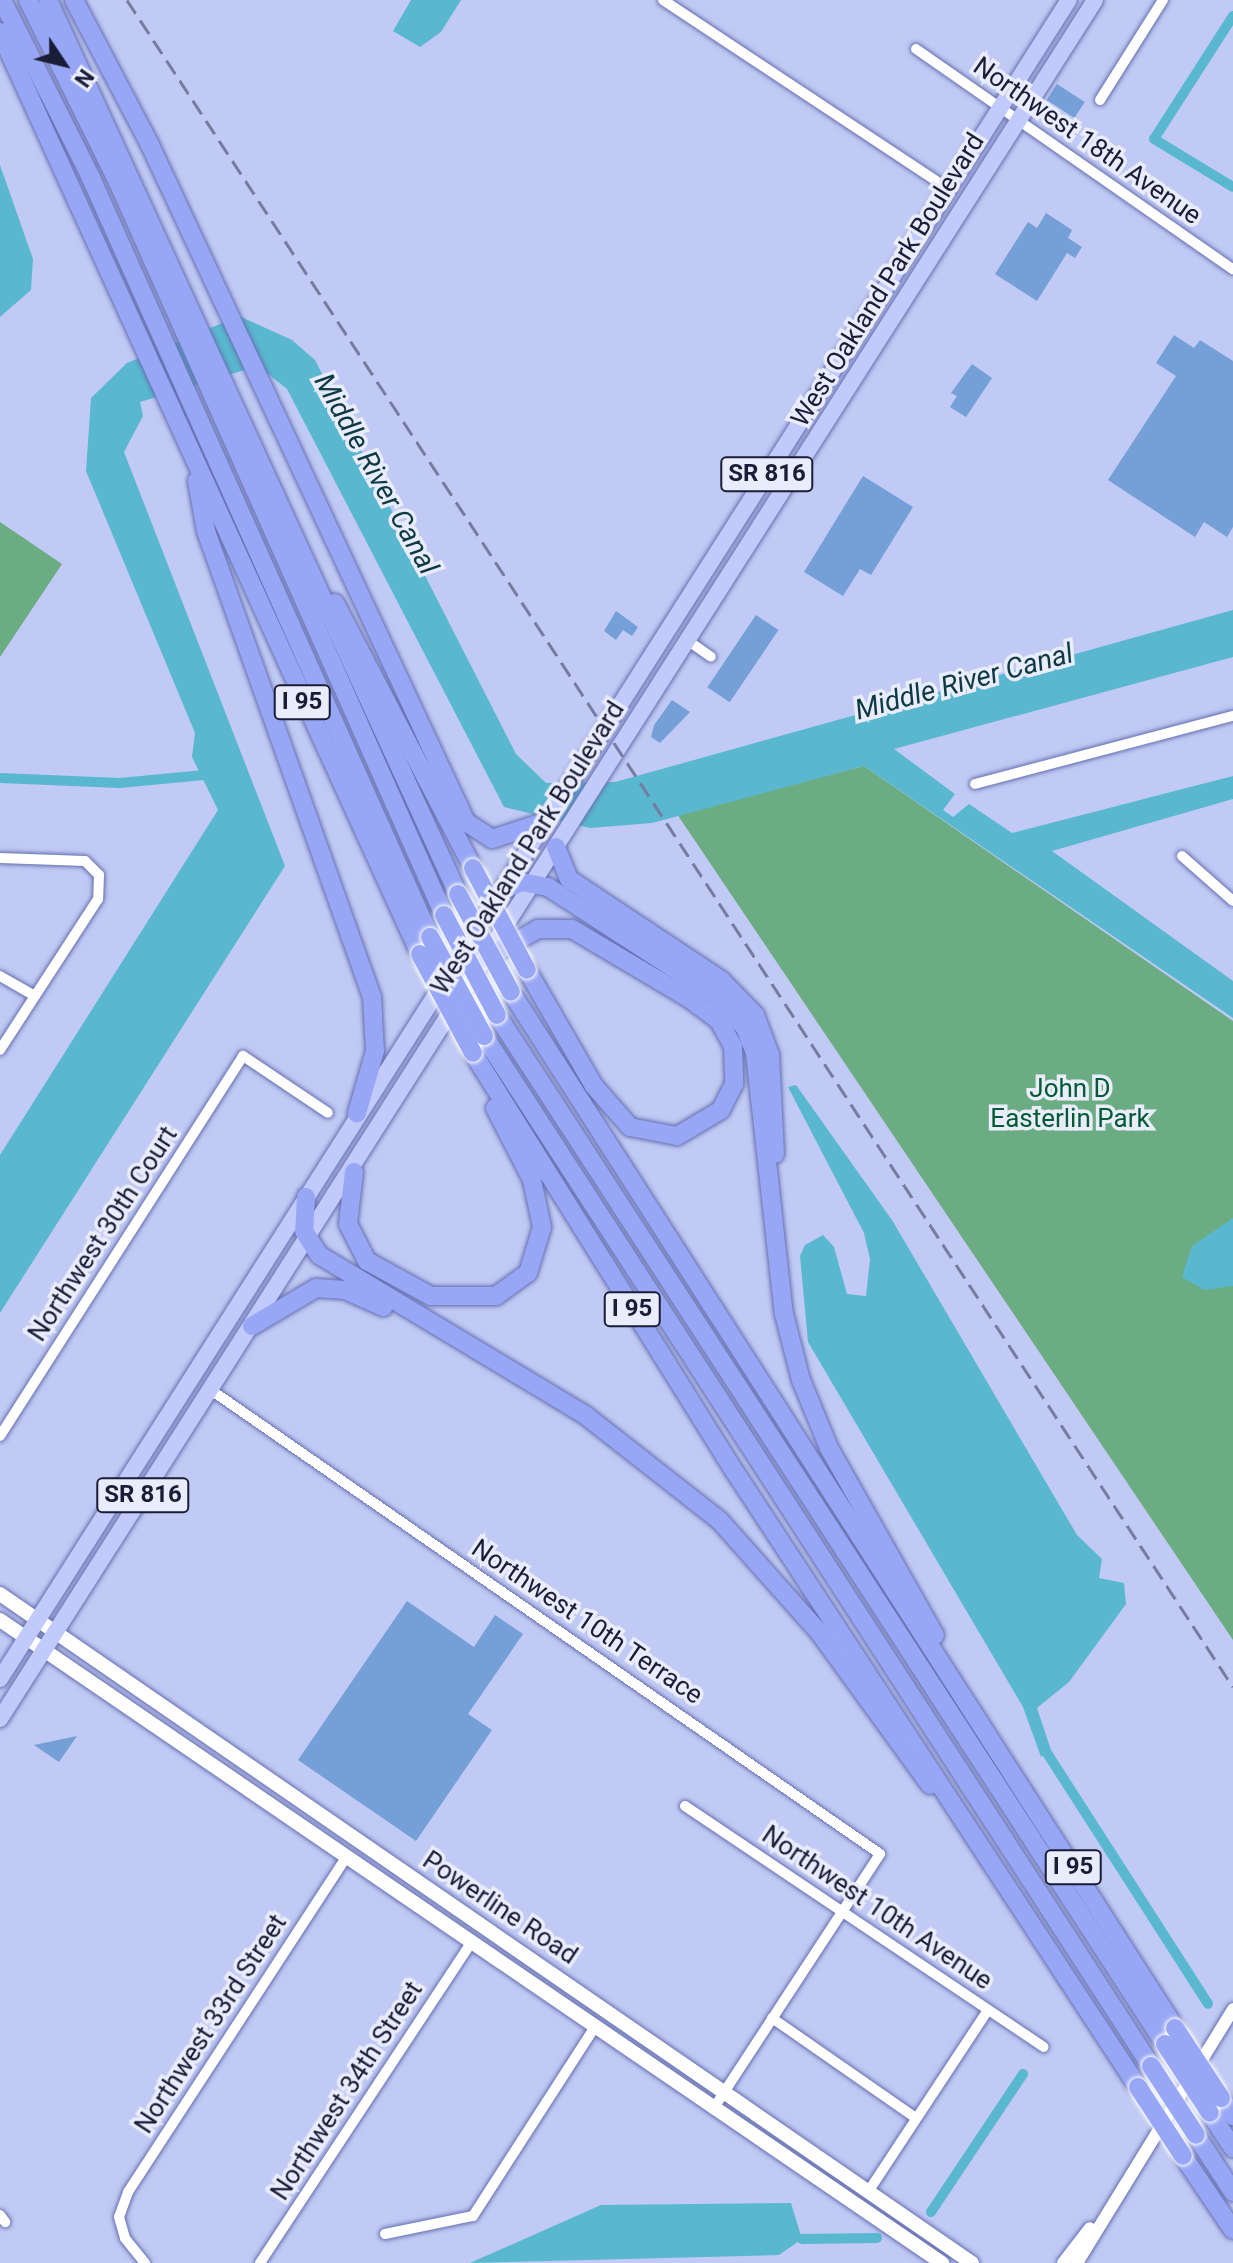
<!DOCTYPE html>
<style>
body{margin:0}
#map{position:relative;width:1233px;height:2263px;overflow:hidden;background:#c1caf4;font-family:Roboto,sans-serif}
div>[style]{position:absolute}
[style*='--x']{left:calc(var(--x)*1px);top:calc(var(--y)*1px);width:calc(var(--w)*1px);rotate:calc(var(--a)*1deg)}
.green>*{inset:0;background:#6bac83}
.water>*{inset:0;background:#59b8cf}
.canal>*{height:10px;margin:-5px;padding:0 5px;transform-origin:5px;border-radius:5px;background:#59b8cf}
.building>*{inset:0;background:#749fd7;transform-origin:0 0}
.roads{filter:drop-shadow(0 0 2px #656fb0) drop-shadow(0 0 2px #656fb0)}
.minor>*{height:10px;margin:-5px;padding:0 5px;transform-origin:5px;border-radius:5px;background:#fff}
.tertiary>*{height:12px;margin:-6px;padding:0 6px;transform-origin:6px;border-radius:6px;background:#fff}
.secondary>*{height:14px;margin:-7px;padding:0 7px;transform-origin:7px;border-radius:7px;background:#fff}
.primary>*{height:16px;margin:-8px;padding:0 8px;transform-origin:8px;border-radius:8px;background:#c1cafa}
.motorway>*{height:18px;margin:-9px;padding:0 9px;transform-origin:9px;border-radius:9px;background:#98a6f6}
.rail>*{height:3px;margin-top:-1.5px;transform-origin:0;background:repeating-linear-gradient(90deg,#757c9f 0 16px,transparent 0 24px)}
.bridges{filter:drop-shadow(0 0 2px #fff) drop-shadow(0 0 2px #fff)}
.motorway-bridge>*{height:18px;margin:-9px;padding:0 9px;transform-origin:9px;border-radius:9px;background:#98a6f6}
span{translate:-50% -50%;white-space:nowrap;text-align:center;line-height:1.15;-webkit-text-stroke:7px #e9ecfb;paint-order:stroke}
.shield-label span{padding:2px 6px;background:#e9ecfb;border:2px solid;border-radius:6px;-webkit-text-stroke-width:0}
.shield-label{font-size:24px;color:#191d37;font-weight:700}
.street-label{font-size:26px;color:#191d37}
.park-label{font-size:26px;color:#025b33}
.water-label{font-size:28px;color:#0c3943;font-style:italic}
.north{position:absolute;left:24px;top:24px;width:80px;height:80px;-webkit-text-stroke:6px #e9ecfb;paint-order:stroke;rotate:125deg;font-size:22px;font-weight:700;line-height:32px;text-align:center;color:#191d37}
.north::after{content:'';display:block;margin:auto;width:28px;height:36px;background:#191d37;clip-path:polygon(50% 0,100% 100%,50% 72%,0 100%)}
</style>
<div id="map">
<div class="green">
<div style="clip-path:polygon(0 522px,62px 564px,0 657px)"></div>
<div style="clip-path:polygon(864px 766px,1233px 1021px,1233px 1640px,677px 814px)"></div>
</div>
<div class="water">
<div style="clip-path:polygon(411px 0,461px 0,441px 32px,420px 47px,393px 31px)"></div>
<div style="clip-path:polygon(0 165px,33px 259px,31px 290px,0 317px)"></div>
<div style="clip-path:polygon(239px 316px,292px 340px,315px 360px,516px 754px,546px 783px,615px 782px,1233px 610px,1233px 657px,894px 749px,955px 794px,943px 810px,953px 817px,969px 804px,1012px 833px,1233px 776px,1233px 799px,1052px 851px,1233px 981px,1233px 1018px,864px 766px,652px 823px,590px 828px,504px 807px,287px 389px,258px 366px,140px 402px,143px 416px,124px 452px,285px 866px,0 1313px,0 1155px,218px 810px,192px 757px,195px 733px,86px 471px,91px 398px,127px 363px)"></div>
<div style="clip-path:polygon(796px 1085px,892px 1220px,1077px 1535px,1102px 1559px,1099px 1578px,1124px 1583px,1126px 1604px,1069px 1682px,1037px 1708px,1051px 1750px,1041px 1757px,1023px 1707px,808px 1342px,800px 1256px,805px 1245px,823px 1235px,834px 1247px,847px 1294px,866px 1296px,870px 1259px,864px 1233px,788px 1087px)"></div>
<div style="clip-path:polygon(1233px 1218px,1233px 1286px,1204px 1290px,1182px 1277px,1192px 1246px)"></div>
<div style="clip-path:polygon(791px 2203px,802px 2239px,779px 2255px,470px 2263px,601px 2205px)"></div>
</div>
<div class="canal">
<div style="--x:1233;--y:16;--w:146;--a:122.7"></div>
<div style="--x:1154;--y:139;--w:92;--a:31.3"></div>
<div style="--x:0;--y:778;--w:120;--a:2.4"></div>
<div style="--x:120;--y:783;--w:95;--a:-5.4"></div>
<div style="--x:1047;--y:1753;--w:298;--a:57.3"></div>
<div style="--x:931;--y:2212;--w:166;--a:-56.3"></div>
<div style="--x:802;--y:2239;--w:75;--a:-0.8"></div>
</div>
<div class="building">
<div style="left:1057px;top:84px;width:33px;height:19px;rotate:33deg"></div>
<div style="clip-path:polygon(1046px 213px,1072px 230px,1068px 238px,1082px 247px,1075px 258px,1067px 253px,1037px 301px,995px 274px,1028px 222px,1037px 228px)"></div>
<div style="clip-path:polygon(1174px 335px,1194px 348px,1200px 340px,1233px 361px,1233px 527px,1227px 537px,1204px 522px,1195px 537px,1108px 480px,1176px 376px,1156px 363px)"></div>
<div style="clip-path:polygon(972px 364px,992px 378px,966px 417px,950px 407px,957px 396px,951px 393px)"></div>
<div style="clip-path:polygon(863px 476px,913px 507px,871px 575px,860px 569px,843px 596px,804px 572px)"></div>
<div style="clip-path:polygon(616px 611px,638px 627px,632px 636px,623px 630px,616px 640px,604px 631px)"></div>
<div style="left:756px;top:615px;width:27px;height:87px;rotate:34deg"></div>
<div style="clip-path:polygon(672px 700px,690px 712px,660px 743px,651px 737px,654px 725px)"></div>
<div style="clip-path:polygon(407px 1601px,474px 1647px,495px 1615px,523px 1634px,468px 1714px,492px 1730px,416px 1841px,298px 1760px)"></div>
<div style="clip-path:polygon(77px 1736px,59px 1762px,34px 1745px)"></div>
</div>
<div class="roads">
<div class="minor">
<div style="--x:663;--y:0;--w:343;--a:33.5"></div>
<div style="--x:916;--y:49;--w:386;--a:34.8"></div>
<div style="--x:1100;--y:100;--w:118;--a:-57.8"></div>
<div style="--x:687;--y:640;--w:29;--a:35"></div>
<div style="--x:975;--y:784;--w:267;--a:-14.8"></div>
<div style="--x:1182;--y:856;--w:68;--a:41.4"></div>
<div style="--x:0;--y:858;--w:85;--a:2"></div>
<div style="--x:85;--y:861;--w:20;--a:45"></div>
<div style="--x:99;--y:875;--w:24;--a:92"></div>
<div style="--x:98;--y:899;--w:180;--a:123"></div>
<div style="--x:0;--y:976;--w:40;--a:29.7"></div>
<div style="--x:211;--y:1390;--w:814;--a:34.74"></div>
<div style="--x:880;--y:1854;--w:305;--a:123.2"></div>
<div style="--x:0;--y:1436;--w:451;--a:-57.4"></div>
<div style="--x:243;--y:1056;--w:102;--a:33.8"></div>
<div style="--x:685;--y:1806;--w:432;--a:33.9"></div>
<div style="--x:772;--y:2018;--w:175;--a:34.8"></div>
<div style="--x:868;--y:2192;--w:218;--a:-56.6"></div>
<div style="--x:0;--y:2215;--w:9;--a:54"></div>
<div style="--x:385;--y:2234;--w:90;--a:-11.6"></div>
<div style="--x:473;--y:2216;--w:225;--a:-57.2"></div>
<div style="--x:145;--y:2263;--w:32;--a:-129"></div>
<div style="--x:125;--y:2238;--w:22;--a:-106"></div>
<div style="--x:119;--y:2217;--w:27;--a:-70"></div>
<div style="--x:128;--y:2192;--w:399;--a:-56.9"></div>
<div style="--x:260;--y:2263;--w:383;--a:-56.6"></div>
</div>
<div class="tertiary">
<div style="--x:1063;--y:2263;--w:44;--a:-52.4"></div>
<div style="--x:1077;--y:2263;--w:298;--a:-58.4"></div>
</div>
<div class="secondary">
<div style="--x:0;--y:1594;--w:1180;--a:34.54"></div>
<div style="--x:0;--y:1620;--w:1141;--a:34.32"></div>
</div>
<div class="primary">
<div style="--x:0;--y:1679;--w:1990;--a:-57.52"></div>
<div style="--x:0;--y:1719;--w:2038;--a:-57.5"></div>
</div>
<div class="motorway">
<div style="--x:2;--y:0;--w:199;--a:63.4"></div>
<div style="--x:91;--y:178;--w:831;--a:65.93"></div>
<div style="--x:28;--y:0;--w:203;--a:63.7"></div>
<div style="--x:118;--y:182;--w:802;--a:66.02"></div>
<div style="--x:48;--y:0;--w:984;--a:65.36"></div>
<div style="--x:74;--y:0;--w:164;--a:62.3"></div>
<div style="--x:150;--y:145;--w:747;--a:64.98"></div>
<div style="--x:466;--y:822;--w:31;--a:33"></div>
<div style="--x:492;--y:839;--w:52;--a:-18.1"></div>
<div style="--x:0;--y:32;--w:1013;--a:65.51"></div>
<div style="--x:197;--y:481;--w:51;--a:79.8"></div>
<div style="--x:206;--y:531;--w:495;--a:70.4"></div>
<div style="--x:372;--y:997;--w:54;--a:86.8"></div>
<div style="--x:375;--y:1051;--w:65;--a:106.2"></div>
<div style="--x:335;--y:603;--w:299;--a:62.5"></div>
<div style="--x:556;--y:847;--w:35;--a:68"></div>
<div style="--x:569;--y:879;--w:182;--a:33.6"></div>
<div style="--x:721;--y:980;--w:49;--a:45.8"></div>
<div style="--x:755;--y:1015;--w:43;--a:69.4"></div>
<div style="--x:770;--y:1055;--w:99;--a:87.1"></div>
<div style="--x:496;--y:893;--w:28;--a:-23"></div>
<div style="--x:522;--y:882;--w:26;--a:11"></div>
<div style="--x:548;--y:887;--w:199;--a:32.9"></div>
<div style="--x:715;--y:995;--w:45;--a:47.7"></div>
<div style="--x:745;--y:1028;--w:27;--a:68"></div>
<div style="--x:755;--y:1053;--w:263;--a:83.7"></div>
<div style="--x:784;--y:1314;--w:68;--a:75.6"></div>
<div style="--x:801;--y:1380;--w:74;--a:67.6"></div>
<div style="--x:829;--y:1448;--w:215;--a:60.5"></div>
<div style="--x:486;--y:958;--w:60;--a:-29.1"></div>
<div style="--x:538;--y:929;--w:34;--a:0"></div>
<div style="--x:572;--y:929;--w:137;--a:30.7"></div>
<div style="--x:690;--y:999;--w:36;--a:37"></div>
<div style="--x:719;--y:1021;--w:29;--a:61"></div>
<div style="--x:733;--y:1046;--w:38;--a:88"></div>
<div style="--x:734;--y:1084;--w:29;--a:117"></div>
<div style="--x:721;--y:1110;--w:51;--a:149.4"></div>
<div style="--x:677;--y:1136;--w:48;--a:-169.2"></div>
<div style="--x:630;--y:1127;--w:55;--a:-131.3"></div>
<div style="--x:594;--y:1086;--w:134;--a:-120"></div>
<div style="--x:511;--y:992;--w:1231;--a:57.34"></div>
<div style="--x:497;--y:1015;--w:1227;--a:57.01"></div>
<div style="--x:484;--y:1036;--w:1227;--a:57.07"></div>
<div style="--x:473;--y:1053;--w:494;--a:58"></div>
<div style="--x:735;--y:1472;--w:735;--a:56.76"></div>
<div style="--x:354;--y:1172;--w:52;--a:96.6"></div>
<div style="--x:348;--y:1224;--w:42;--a:62.8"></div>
<div style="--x:367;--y:1261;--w:73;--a:28.7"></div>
<div style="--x:431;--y:1296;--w:65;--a:0"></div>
<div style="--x:496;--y:1296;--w:39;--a:-36"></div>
<div style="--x:528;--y:1273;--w:48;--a:-73.1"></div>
<div style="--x:542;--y:1227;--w:48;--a:-102"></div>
<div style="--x:532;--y:1180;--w:81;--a:-117.2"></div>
<div style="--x:306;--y:1197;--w:34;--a:93"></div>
<div style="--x:304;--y:1231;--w:28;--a:58"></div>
<div style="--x:319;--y:1255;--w:310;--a:31"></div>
<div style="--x:585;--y:1415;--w:172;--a:38.1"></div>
<div style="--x:720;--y:1521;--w:149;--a:48.3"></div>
<div style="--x:819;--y:1632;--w:189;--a:54"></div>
<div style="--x:252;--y:1326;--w:74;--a:-30.7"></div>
<div style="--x:316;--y:1288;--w:29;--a:4"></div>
<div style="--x:345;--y:1290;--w:42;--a:24.1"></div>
<div style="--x:1221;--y:2098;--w:22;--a:56"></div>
<div style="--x:1210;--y:2113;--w:42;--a:56.7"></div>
<div style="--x:1196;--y:2135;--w:68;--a:57"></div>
<div style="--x:1183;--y:2156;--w:89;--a:56"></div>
</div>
</div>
<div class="rail">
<div style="--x:127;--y:0;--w:2017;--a:56.75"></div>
</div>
<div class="bridges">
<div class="motorway-bridge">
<div style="--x:473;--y:868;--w:115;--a:62.1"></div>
<div style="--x:458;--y:894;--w:111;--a:61.6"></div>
<div style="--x:444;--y:915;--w:113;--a:62.1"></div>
<div style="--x:430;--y:937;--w:113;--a:61.4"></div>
<div style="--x:420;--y:954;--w:112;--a:61.8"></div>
<div style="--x:1175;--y:2028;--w:84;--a:56.7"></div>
<div style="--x:1165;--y:2044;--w:82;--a:56.9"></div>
<div style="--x:1151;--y:2066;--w:82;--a:56.9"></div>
<div style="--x:1138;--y:2087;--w:82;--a:56.9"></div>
</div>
</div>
<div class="shield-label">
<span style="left:767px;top:474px">SR 816</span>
<span style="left:302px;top:702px">I 95</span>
<span style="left:632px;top:1309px">I 95</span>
<span style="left:143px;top:1495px">SR 816</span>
<span style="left:1073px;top:1867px">I 95</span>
</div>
<div class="street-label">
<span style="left:1087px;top:141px;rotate:35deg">Northwest 18th Avenue</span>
<span style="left:888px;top:280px;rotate:-58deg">West Oakland Park Boulevard</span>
<span style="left:528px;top:848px;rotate:-58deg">West Oakland Park Boulevard</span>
<span style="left:103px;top:1234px;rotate:-57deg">Northwest 30th Court</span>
<span style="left:587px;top:1622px;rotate:34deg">Northwest 10th Terrace</span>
<span style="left:500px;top:1908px;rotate:34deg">Powerline Road</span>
<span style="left:877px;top:1908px;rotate:34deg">Northwest 10th Avenue</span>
<span style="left:211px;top:2024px;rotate:-57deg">Northwest 33rd Street</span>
<span style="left:347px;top:2091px;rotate:-57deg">Northwest 34th Street</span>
</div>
<div class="park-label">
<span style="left:1070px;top:1104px">John D<br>Easterlin Park</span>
</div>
<div class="water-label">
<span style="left:376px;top:474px;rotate:61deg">Middle River Canal</span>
<span style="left:964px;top:682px;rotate:-15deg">Middle River Canal</span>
</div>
<div class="north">N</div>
</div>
